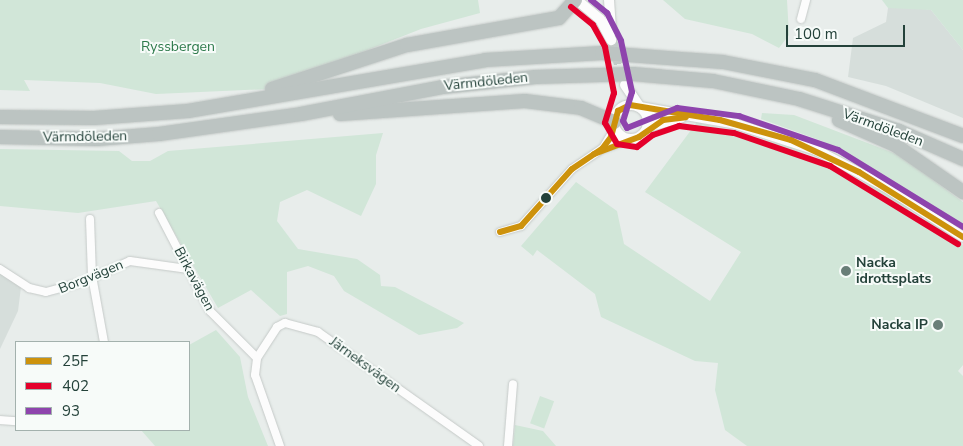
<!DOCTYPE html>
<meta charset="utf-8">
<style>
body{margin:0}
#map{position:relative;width:963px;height:446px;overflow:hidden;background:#e8edeb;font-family:"Nunito Sans",sans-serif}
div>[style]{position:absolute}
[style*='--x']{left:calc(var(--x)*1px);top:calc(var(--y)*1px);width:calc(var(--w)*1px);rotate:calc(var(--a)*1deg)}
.built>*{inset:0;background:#d6dedb}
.green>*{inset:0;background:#d1e6d8;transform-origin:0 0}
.tertiary-tunnel>*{height:10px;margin-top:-5px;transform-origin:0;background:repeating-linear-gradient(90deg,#c1cbc8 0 10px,transparent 0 15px)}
.roads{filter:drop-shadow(0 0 1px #c5cac8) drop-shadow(0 0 1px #c5cac8)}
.minor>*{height:8px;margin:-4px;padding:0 4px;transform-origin:4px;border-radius:4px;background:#fcfcfc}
.tertiary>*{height:10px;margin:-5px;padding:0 5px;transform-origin:5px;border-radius:5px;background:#fcfcfc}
.tertiary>.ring{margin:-5px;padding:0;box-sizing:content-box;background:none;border:10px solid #fcfcfc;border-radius:50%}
.motorway>*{height:14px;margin:-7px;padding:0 7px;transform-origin:7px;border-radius:7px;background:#bcc4c2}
.bus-1>*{height:6px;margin:-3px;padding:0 3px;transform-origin:3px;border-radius:3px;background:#cd920c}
.bus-2>*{height:6px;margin:-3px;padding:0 3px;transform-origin:3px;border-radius:3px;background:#e4002b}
.bus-3>*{height:6px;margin:-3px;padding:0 3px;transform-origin:3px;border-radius:3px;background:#8e44ad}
.dots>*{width:14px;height:14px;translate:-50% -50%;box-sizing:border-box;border:2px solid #f7fbf9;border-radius:50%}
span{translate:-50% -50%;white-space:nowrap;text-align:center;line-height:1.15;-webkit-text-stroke:4px #f7fbf9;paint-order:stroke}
.park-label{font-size:14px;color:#2d7a4b}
.street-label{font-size:14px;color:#24423a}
.poi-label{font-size:14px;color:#24423a;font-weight:700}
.left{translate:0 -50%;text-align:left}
.right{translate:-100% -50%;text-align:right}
.legend{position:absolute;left:15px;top:341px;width:175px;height:90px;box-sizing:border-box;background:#f7fbf9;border:1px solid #a3b1ad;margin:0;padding:6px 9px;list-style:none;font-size:15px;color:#24423a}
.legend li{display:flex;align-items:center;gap:10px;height:25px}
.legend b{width:25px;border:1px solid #a3b1ad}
.scale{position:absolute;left:786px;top:25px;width:119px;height:22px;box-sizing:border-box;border:2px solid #24423a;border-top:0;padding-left:6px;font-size:15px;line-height:18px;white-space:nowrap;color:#24423a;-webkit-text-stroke:4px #f7fbf9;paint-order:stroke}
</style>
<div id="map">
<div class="built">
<div style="clip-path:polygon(907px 6px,931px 10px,963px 50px,963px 118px,886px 86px,848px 77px,853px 38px,886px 22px,888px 8px)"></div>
<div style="clip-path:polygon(0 264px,22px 279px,18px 311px,0 349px)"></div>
</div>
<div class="green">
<div style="clip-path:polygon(0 0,478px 0,480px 13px,421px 29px,269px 89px,156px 94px,100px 83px,24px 80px,30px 91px,0 90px)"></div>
<div style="clip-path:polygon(663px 0,787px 0,789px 35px,779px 48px,752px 34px,685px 19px)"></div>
<div style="clip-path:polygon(882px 0,963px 0,963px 50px,931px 10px,888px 8px)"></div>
<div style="clip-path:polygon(762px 113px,794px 115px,899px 155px,963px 202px,963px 231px,861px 161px,822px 141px,761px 119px)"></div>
<div style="clip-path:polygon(697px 122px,790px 147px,881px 191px,906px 205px,911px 216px,931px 222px,963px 245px,963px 365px,958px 371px,963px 376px,963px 446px,747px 446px,725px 430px,715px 390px,718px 363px,695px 361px,601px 317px,595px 294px,537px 250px,533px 256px,521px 246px,576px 182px,617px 211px,624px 244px,710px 301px,741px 252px,645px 192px)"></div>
<div style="clip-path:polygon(383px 133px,376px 155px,376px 184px,361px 216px,307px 190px,280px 202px,277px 221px,298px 249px,357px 259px,380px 275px,381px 286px,395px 287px,464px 323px,457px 328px,419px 335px,344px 291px,334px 276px,308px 266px,287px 272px,287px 314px,280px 316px,251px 290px,218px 308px,156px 201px,78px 213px,0 206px,0 149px,119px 151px,132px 161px,150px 161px,168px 151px)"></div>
<div style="clip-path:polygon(216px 330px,240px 357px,248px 397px,268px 446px,155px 446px,141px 430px,189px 430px,189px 345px)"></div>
<div style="left:540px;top:396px;width:15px;height:29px;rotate:20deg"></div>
<div style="clip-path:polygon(515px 425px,543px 431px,556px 446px,513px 446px)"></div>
</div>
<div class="tertiary-tunnel">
<div style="--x:612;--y:40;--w:41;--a:74.2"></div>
</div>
<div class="roads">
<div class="minor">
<div style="--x:801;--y:19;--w:20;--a:-75"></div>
<div style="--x:603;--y:148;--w:23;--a:-59"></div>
<div style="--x:159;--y:213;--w:110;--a:62.5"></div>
<div style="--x:210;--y:311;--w:66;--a:45"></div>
<div style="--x:90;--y:219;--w:57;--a:88"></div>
<div style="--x:92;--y:276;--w:67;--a:79.7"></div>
<div style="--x:500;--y:232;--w:22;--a:-16"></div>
<div style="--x:521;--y:226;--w:76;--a:-48.2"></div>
<div style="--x:572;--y:169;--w:36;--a:-34"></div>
<div style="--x:602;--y:149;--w:31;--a:-19"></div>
<div style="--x:0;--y:269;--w:35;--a:33"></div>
<div style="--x:29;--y:288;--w:17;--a:13"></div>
<div style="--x:46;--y:292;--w:38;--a:-15"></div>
<div style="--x:83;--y:282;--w:51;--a:-24.1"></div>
<div style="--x:130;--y:261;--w:59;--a:7.9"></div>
<div style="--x:0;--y:420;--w:16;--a:4"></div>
<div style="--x:280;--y:446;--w:75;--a:-109.4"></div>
<div style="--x:255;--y:375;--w:17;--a:-83"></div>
<div style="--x:257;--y:358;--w:37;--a:-57"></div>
<div style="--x:277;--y:327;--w:9;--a:-27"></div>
<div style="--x:285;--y:323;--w:34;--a:15"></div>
<div style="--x:318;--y:332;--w:197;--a:35.3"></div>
<div style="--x:508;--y:446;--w:62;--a:-85.4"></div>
</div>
<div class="tertiary">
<div style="--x:577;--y:0;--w:30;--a:40"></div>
<div style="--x:600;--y:19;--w:24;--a:62"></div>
<div style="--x:609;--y:0;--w:32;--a:86"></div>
<div style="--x:625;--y:85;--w:25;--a:56"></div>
<div class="ring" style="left:614px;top:105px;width:24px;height:24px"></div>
<div style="--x:640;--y:107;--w:97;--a:10"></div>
<div style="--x:736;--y:124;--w:84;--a:18"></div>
<div style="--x:816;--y:150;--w:77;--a:27.9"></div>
<div style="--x:884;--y:186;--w:94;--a:32.8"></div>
<div style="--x:648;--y:127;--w:35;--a:-16"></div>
</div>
<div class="motorway">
<div style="--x:272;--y:89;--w:142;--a:-18.1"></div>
<div style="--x:407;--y:45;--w:154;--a:-10.1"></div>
<div style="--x:559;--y:18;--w:24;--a:-48"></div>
<div style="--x:340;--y:114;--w:185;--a:-4"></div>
<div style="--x:525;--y:101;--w:56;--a:7.1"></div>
<div style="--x:581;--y:108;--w:36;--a:23"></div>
<div style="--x:0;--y:117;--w:94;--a:0.6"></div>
<div style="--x:94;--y:118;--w:94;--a:-4.3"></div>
<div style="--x:188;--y:111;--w:301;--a:-9.7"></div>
<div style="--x:485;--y:60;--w:117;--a:-3.4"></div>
<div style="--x:602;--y:53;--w:121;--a:4.3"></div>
<div style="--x:723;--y:62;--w:94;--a:11.1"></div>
<div style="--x:815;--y:80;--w:158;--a:20.7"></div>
<div style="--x:839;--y:120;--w:61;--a:24.1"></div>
<div style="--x:895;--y:145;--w:83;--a:34.7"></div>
<div style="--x:0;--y:137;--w:97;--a:1.2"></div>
<div style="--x:97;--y:139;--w:62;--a:-4.6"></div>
<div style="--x:159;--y:134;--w:143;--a:-8"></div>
<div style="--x:301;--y:114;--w:145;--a:-10.8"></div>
<div style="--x:443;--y:87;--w:93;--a:-6.2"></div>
<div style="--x:535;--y:77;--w:98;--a:-1.8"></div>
<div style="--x:633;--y:74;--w:80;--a:5"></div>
<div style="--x:713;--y:81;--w:88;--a:11.8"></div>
<div style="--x:799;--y:99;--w:105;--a:17.7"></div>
<div style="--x:899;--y:131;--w:70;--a:23.6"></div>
</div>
</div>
<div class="bus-1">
<div style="--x:594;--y:154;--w:48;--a:-20.7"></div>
<div style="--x:639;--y:137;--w:29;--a:-35"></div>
<div style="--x:663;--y:120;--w:23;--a:-7"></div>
<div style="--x:500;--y:232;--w:22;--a:-16"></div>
<div style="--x:521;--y:226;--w:76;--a:-48.2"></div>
<div style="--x:572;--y:169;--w:36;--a:-34"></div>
<div style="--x:602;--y:149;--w:15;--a:-53"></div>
<div style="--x:611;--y:137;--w:27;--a:-75"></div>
<div style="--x:618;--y:111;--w:13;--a:-27"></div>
<div style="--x:630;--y:105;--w:91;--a:9.5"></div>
<div style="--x:720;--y:120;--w:74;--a:15.7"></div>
<div style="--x:791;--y:140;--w:75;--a:25.2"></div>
<div style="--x:859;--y:172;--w:123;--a:32"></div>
</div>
<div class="bus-2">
<div style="--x:571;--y:7;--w:28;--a:39"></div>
<div style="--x:593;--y:25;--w:25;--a:61"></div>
<div style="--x:605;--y:47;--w:47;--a:78.9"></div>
<div style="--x:614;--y:93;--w:31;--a:107"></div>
<div style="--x:605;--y:123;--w:24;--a:60"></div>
<div style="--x:617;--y:144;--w:20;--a:9"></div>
<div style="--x:637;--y:147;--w:20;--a:-37"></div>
<div style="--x:653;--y:135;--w:28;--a:-19"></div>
<div style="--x:679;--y:126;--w:55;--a:7.3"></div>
<div style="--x:734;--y:133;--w:102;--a:19"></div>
<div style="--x:830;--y:166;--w:150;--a:31.4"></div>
</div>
<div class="bus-3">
<div style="--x:591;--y:0;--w:21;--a:39"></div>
<div style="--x:607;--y:13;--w:31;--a:63"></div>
<div style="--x:621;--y:41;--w:52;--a:77.8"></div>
<div style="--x:632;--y:92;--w:30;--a:107"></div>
<div style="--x:623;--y:121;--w:8;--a:60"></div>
<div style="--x:627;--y:128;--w:54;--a:-21.8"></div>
<div style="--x:677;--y:108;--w:63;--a:7.4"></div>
<div style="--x:739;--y:116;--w:105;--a:19"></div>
<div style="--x:838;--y:150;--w:147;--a:31.6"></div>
</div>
<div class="dots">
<div style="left:546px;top:198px;background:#24423a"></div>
<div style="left:846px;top:271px;background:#697e78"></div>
<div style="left:938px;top:325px;background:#697e78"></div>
</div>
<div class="park-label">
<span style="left:178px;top:47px">Ryssbergen</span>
</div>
<div class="street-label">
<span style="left:486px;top:82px;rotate:-6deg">Värmdöleden</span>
<span style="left:883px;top:128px;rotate:20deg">Värmdöleden</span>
<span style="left:85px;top:137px;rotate:-1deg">Värmdöleden</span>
<span style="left:91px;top:277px;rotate:-22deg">Borgvägen</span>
<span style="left:194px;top:279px;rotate:62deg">Birkavägen</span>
<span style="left:365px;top:365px;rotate:36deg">Järneksvägen</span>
</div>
<div class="poi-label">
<span class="left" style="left:856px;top:271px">Nacka<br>idrottsplats</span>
<span class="right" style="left:928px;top:325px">Nacka IP</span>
</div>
<ul class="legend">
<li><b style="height:6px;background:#cd920c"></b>25F</li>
<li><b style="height:6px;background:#e4002b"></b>402</li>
<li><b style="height:6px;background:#8e44ad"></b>93</li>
</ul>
<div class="scale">100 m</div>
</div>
